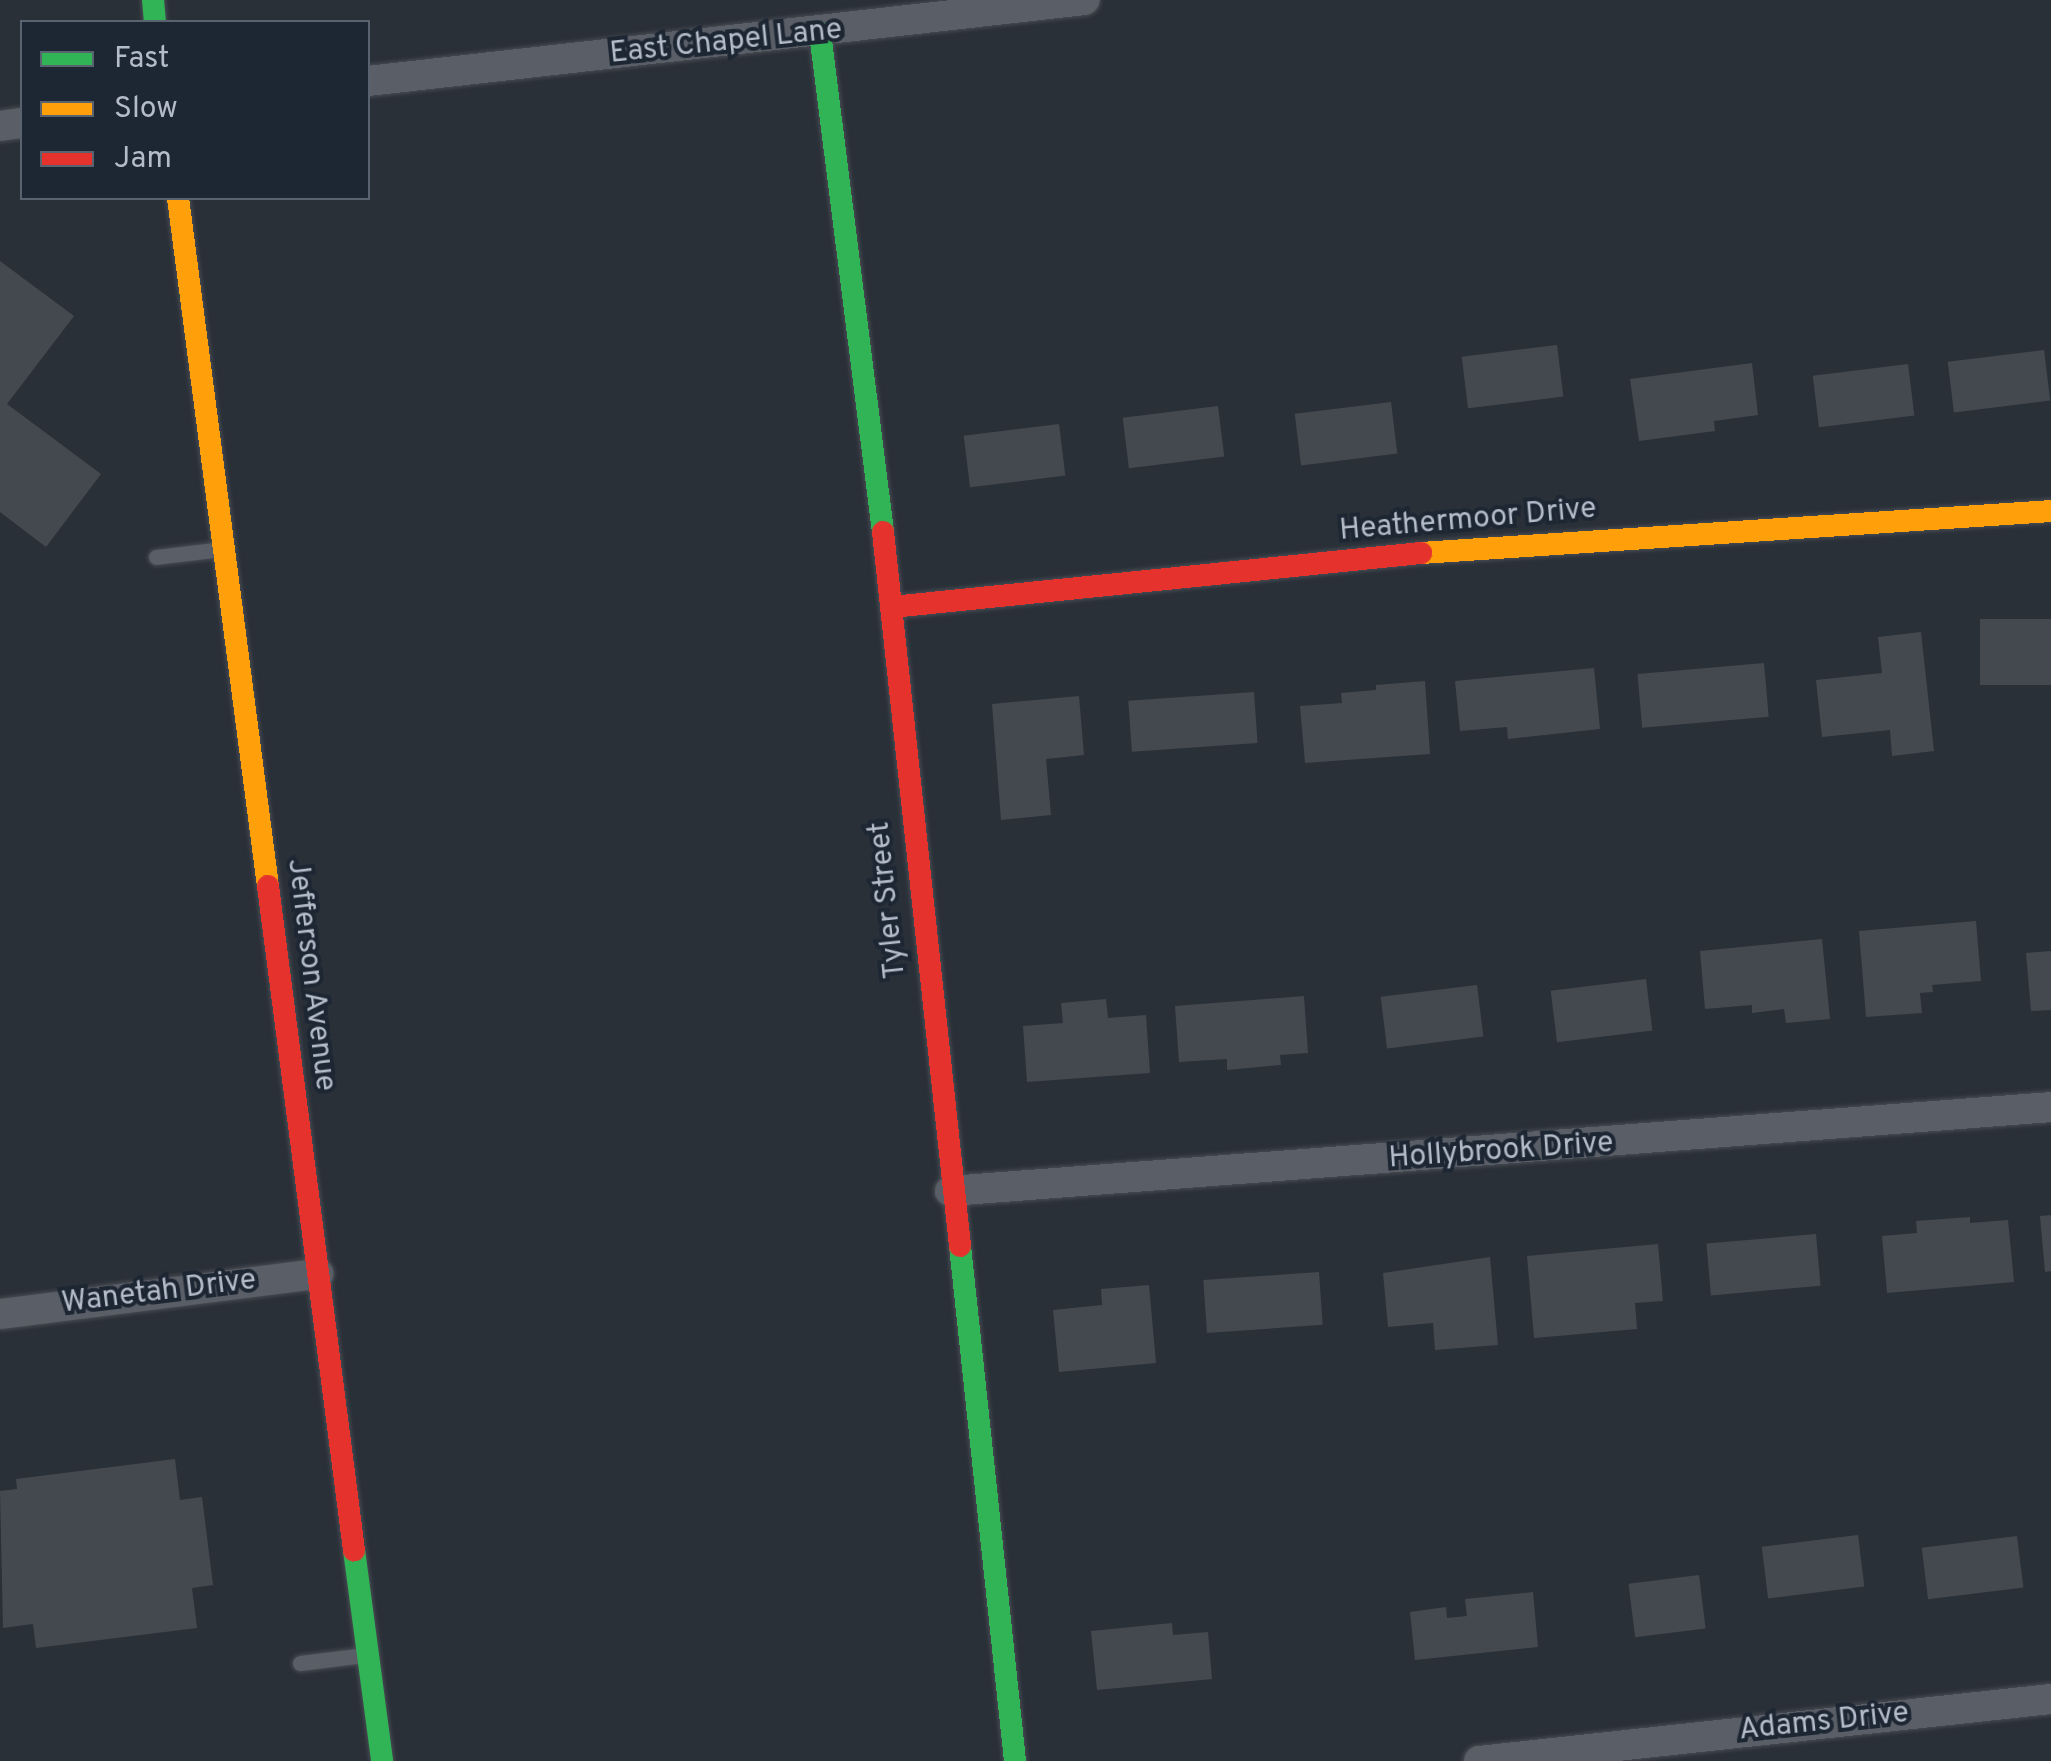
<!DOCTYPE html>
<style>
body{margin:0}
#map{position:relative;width:2051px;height:1761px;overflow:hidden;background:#2a3038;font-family:Overpass,sans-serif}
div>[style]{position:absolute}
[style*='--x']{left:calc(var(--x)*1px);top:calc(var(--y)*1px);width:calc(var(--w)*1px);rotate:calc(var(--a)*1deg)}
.building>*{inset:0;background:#444950;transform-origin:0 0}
.roads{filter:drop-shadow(0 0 2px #484c53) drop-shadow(0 0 2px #484c53)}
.lane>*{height:15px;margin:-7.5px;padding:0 7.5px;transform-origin:7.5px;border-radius:7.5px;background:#5a5e66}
.street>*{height:30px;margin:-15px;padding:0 15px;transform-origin:15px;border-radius:15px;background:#5a5e66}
.fast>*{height:22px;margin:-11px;padding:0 11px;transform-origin:11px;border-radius:11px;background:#30b455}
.slow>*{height:22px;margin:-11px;padding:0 11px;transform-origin:11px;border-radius:11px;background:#ff9f0a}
.jam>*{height:22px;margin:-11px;padding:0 11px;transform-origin:11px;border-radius:11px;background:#e5322d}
span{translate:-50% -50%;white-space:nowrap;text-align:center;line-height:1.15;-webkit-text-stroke:8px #1d2633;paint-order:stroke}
.street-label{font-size:30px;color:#b4bcc9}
.legend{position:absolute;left:20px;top:20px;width:350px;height:180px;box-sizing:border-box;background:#1d2633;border:2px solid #59626f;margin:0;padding:12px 18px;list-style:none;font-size:30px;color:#b4bcc9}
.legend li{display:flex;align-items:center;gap:20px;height:50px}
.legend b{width:50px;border:2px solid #59626f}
</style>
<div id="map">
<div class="building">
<div style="clip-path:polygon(0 261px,74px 316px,7px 404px,101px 474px,46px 547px,0 512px)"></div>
<div style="left:1557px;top:345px;width:52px;height:96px;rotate:83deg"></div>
<div style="left:2044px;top:350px;width:51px;height:97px;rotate:83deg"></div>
<div style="clip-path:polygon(1752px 363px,1758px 415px,1714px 421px,1715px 431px,1639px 441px,1630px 379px)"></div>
<div style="left:1908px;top:364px;width:52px;height:96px;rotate:83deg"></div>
<div style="left:1391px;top:402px;width:52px;height:97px;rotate:83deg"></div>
<div style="left:1218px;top:406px;width:51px;height:96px;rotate:83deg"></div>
<div style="left:1059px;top:424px;width:52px;height:96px;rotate:83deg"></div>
<div style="left:2051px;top:619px;width:66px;height:71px;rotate:90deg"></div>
<div style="clip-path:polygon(1921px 632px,1934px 751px,1892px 756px,1890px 730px,1822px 737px,1816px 680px,1882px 673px,1878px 637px)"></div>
<div style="left:1764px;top:663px;width:54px;height:127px;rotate:85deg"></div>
<div style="clip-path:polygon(1594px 668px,1600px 729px,1508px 739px,1507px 727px,1460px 731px,1455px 681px)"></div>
<div style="clip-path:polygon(1425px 681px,1430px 754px,1305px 763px,1300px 706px,1342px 703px,1341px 693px,1376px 690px,1376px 685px)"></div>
<div style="left:1254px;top:692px;width:51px;height:126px;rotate:86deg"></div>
<div style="clip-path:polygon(1079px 696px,1084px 755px,1046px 759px,1051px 815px,1001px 820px,992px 704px)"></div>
<div style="clip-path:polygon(1976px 921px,1981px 981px,1932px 985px,1933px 992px,1920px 993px,1922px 1013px,1866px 1017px,1859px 931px)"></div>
<div style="clip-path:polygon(1822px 939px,1830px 1019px,1786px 1023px,1784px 1009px,1752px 1013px,1752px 1005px,1705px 1009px,1700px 951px)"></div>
<div style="clip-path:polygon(2051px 951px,2051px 1010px,2031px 1011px,2026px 953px)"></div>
<div style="left:1646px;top:979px;width:52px;height:96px;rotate:83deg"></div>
<div style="left:1477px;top:985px;width:52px;height:97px;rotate:83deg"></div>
<div style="clip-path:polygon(1304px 996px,1308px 1053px,1280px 1055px,1281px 1065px,1227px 1070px,1227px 1059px,1179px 1062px,1175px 1006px)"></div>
<div style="clip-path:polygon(1106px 999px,1108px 1018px,1146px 1015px,1150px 1073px,1027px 1082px,1023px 1026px,1063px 1023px,1061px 1003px)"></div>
<div style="clip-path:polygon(2051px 1215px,2051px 1271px,2045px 1272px,2040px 1216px)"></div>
<div style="clip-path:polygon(1970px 1217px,1970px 1223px,2008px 1220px,2014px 1282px,1887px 1293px,1882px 1236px,1917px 1233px,1916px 1221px)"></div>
<div style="left:1816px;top:1234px;width:52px;height:110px;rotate:85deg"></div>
<div style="clip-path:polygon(1658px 1244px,1663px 1301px,1635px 1303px,1637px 1329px,1534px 1338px,1527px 1256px)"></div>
<div style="clip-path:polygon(1490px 1257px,1498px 1345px,1435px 1350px,1433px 1323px,1388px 1327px,1383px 1273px)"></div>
<div style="left:1319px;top:1272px;width:53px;height:116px;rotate:86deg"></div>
<div style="clip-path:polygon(1149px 1285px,1156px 1363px,1059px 1372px,1053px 1310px,1102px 1305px,1101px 1289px)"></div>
<div style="clip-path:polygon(175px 1459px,180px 1500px,202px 1497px,213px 1585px,192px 1588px,197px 1628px,36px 1648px,33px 1624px,3px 1628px,0 1491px,17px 1489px,16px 1479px)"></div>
<div style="left:1858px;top:1535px;width:52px;height:97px;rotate:83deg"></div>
<div style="left:2017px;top:1536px;width:52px;height:96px;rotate:83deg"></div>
<div style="left:1699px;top:1575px;width:54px;height:71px;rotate:83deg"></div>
<div style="clip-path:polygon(1533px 1592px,1538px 1647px,1415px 1660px,1410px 1612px,1446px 1607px,1447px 1618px,1467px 1616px,1465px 1599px)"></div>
<div style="clip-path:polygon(1172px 1623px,1173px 1635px,1208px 1632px,1212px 1679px,1097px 1690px,1091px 1631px)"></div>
</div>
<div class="roads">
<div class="lane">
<div style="--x:156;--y:557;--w:66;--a:-6.9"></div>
<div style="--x:300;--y:1663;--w:64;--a:-7.1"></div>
</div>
<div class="street">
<div style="--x:368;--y:81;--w:721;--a:-6.45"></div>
<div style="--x:0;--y:126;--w:22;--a:-8"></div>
<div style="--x:950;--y:1191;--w:1104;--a:-4.36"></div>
<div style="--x:0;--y:1314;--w:321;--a:-7.2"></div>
<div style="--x:1479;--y:1761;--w:575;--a:-6.19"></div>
</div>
<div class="fast">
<div style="--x:153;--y:0;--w:22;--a:85"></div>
<div style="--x:820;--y:33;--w:503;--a:82.8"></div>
<div style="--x:960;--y:1246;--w:518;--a:83.9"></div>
<div style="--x:354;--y:1550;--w:213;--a:82.4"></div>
</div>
<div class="slow">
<div style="--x:178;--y:198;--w:694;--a:82.55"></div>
<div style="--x:1421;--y:553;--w:631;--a:-3.81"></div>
</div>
<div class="jam">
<div style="--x:883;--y:532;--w:718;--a:83.84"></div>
<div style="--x:892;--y:607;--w:532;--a:-5.83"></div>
<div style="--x:268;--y:886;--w:670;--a:82.62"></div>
</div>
</div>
<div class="street-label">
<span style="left:726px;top:43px;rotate:-6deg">East Chapel Lane</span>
<span style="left:1468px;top:521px;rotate:-5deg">Heathermoor Drive</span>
<span style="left:889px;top:900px;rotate:-96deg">Tyler Street</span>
<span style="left:310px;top:975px;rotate:83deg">Jefferson Avenue</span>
<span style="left:1501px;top:1152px;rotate:-4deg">Hollybrook Drive</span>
<span style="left:159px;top:1293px;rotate:-7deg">Wanetah Drive</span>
<span style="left:1824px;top:1723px;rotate:-6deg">Adams Drive</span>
</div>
<ul class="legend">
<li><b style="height:12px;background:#30b455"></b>Fast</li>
<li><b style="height:12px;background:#ff9f0a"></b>Slow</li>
<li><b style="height:12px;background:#e5322d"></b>Jam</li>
</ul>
</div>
